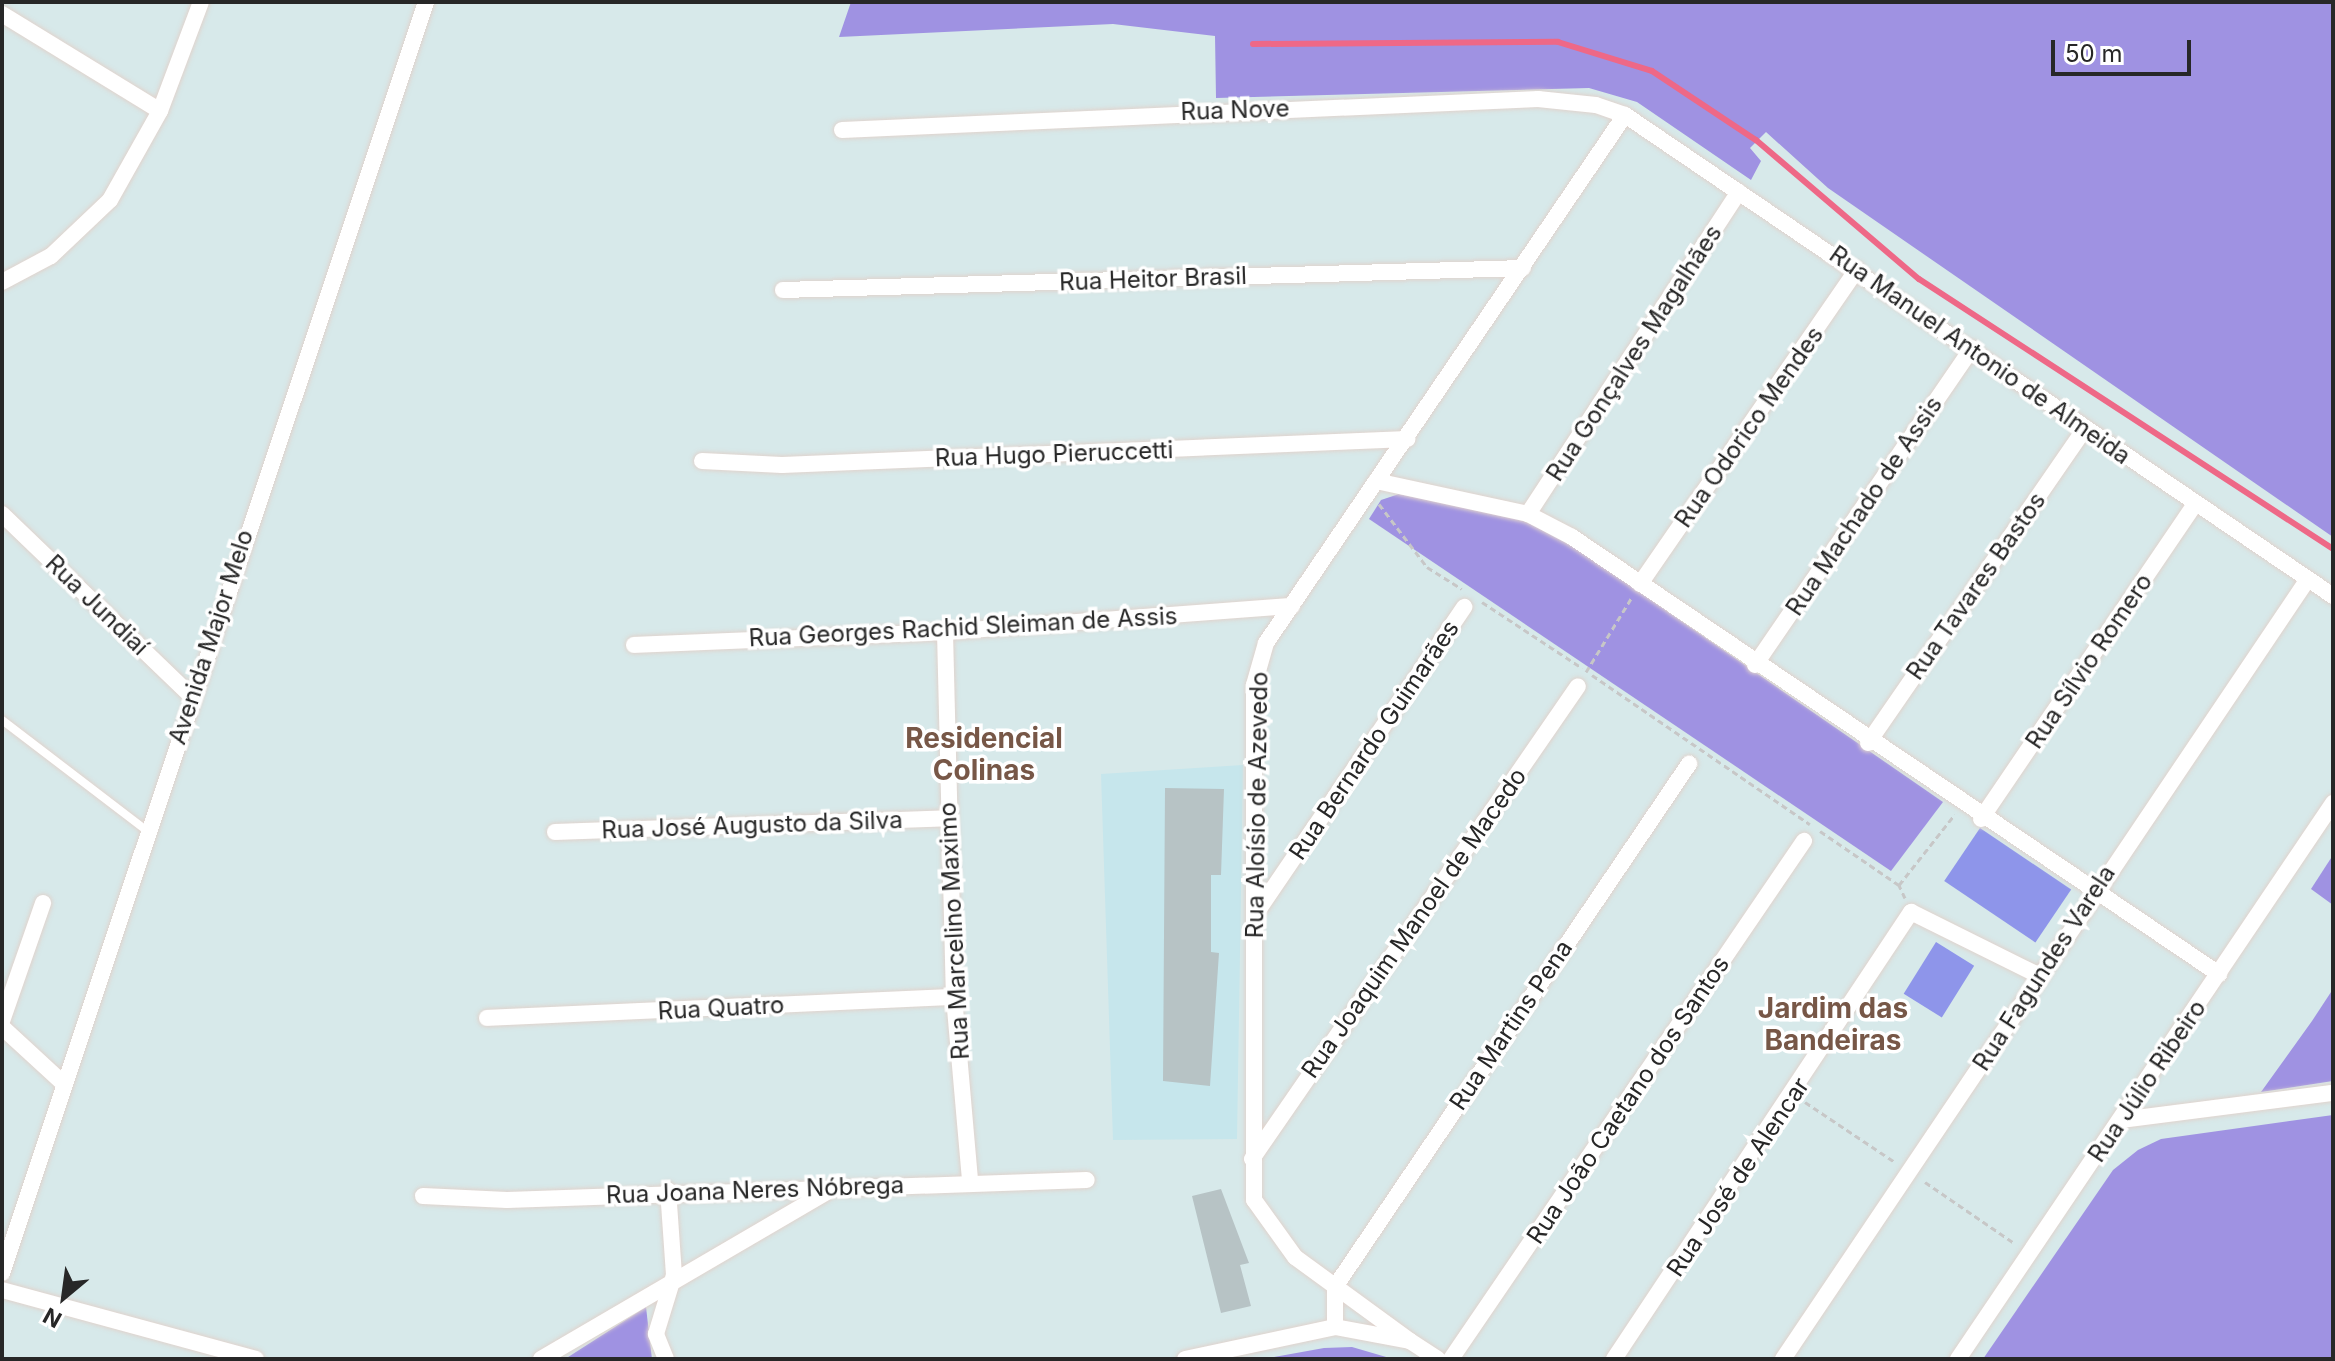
<!DOCTYPE html>
<meta charset="utf-8">
<style>
body{margin:0}
#map{position:relative;width:2335px;height:1361px;overflow:hidden;background:#d7e9ea;font-family:Inter,sans-serif}
div>[style]{position:absolute}
[style*='--x']{left:calc(var(--x)*1px);top:calc(var(--y)*1px);width:calc(var(--w)*1px);rotate:calc(var(--a)*1deg)}
.education>*{inset:0;background:#c6e6ec}
.green>*{inset:0;background:#9f92e2}
.pitch>*{inset:0;background:#8e95ea;transform-origin:0 0}
.stream>*{height:6px;margin:-3px;padding:0 3px;transform-origin:3px;border-radius:3px;background:#ee6887}
.building>*{inset:0;background:#b7c3c5}
.path>*{height:3px;margin-top:-1.5px;transform-origin:0;background:repeating-linear-gradient(90deg,#c7c7c7 0 6px,transparent 0 10px)}
.roads{filter:drop-shadow(0 0 2px #e0d3cd) drop-shadow(0 0 2px #e0d3cd)}
.lane>*{height:8px;margin:-4px;padding:0 4px;transform-origin:4px;border-radius:4px;background:#fff}
.street>*{height:16px;margin:-8px;padding:0 8px;transform-origin:8px;border-radius:8px;background:#fff}
span{translate:-50% -50%;white-space:nowrap;text-align:center;line-height:1.15;-webkit-text-stroke:7px #fff;paint-order:stroke}
.street-label{font-size:24px;color:#272727}
.quarter-label{font-size:28px;color:#775747;font-weight:700}
.frame{position:absolute;inset:0;border:4px solid #272727;pointer-events:none}
.north{position:absolute;left:24px;top:1257px;width:80px;height:80px;-webkit-text-stroke:6px #fff;paint-order:stroke;rotate:209deg;font-size:22px;font-weight:700;line-height:32px;text-align:center;color:#272727}
.north::after{content:'';display:block;margin:auto;width:28px;height:36px;background:#272727;clip-path:polygon(50% 0,100% 100%,50% 72%,0 100%)}
.scale{position:absolute;left:2051px;top:40px;width:140px;height:36px;box-sizing:border-box;border:4px solid #272727;border-top:0;padding-left:10px;font-size:24px;line-height:28px;white-space:nowrap;color:#272727;-webkit-text-stroke:6px #fff;paint-order:stroke}
</style>
<div id="map">
<div class="education">
<div style="clip-path:polygon(1243px 765px,1237px 1139px,1113px 1140px,1101px 774px)"></div>
</div>
<div class="green">
<div style="clip-path:polygon(851px 2px,2333px 2px,2333px 537px,1828px 188px,1766px 132px,1750px 148px,1761px 161px,1751px 180px,1637px 102px,1589px 88px,1216px 98px,1215px 36px,1113px 24px,839px 37px)"></div>
<div style="clip-path:polygon(1399px 494px,1507px 515px,1554px 533px,1943px 802px,1891px 871px,1369px 519px,1381px 500px)"></div>
<div style="clip-path:polygon(2333px 855px,2333px 905px,2311px 889px)"></div>
<div style="clip-path:polygon(2333px 989px,2333px 1081px,2261px 1092px,2312px 1021px)"></div>
<div style="clip-path:polygon(2333px 1115px,2333px 1359px,1983px 1359px,2113px 1170px,2138px 1150px,2161px 1139px)"></div>
<div style="clip-path:polygon(646px 1307px,652px 1359px,565px 1359px)"></div>
<div style="clip-path:polygon(1352px 1347px,1393px 1359px,1263px 1359px,1324px 1348px)"></div>
</div>
<div class="pitch">
<div style="left:1980px;top:828px;width:110px;height:64px;rotate:34deg"></div>
<div style="left:1936px;top:942px;width:45px;height:61px;rotate:32deg"></div>
</div>
<div class="stream">
<div style="--x:1253;--y:44;--w:305;--a:-0.4"></div>
<div style="--x:1558;--y:42;--w:98;--a:17.1"></div>
<div style="--x:1652;--y:71;--w:125;--a:33.6"></div>
<div style="--x:1756;--y:140;--w:214;--a:40.5"></div>
<div style="--x:1919;--y:279;--w:494;--a:33.1"></div>
</div>
<div class="building">
<div style="clip-path:polygon(1165px 788px,1224px 789px,1221px 875px,1211px 875px,1211px 952px,1219px 953px,1210px 1086px,1163px 1081px)"></div>
<div style="clip-path:polygon(1221px 1189px,1249px 1263px,1240px 1265px,1251px 1306px,1221px 1313px,1192px 1196px)"></div>
</div>
<div class="path">
<div style="--x:1379;--y:504;--w:79;--a:52.7"></div>
<div style="--x:1427;--y:567;--w:41;--a:32.2"></div>
<div style="--x:1482;--y:602;--w:120;--a:33.4"></div>
<div style="--x:1586;--y:672;--w:88;--a:-58.5"></div>
<div style="--x:1592;--y:675;--w:264;--a:34.4"></div>
<div style="--x:1820;--y:831;--w:96;--a:34.4"></div>
<div style="--x:1905;--y:898;--w:14;--a:-115"></div>
<div style="--x:1899;--y:885;--w:90;--a:-51.7"></div>
<div style="--x:1805;--y:1102;--w:108;--a:33.7"></div>
<div style="--x:1925;--y:1182;--w:108;--a:34.4"></div>
</div>
<div class="roads">
<div class="lane">
<div style="--x:2;--y:720;--w:181;--a:37.4"></div>
</div>
<div class="street">
<div style="--x:2;--y:14;--w:185;--a:31.5"></div>
<div style="--x:842;--y:130;--w:697;--a:-2.55"></div>
<div style="--x:1538;--y:99;--w:58;--a:5.9"></div>
<div style="--x:1596;--y:105;--w:31;--a:19"></div>
<div style="--x:1625;--y:115;--w:856;--a:34.19"></div>
<div style="--x:2;--y:282;--w:55;--a:-28"></div>
<div style="--x:51;--y:256;--w:81;--a:-43.5"></div>
<div style="--x:110;--y:200;--w:102;--a:-60.7"></div>
<div style="--x:160;--y:111;--w:116;--a:-69.4"></div>
<div style="--x:783;--y:290;--w:740;--a:-1.7"></div>
<div style="--x:702;--y:461;--w:80;--a:2.9"></div>
<div style="--x:782;--y:465;--w:626;--a:-2.38"></div>
<div style="--x:1376;--y:481;--w:156;--a:12.2"></div>
<div style="--x:1528;--y:514;--w:50;--a:27.6"></div>
<div style="--x:1572;--y:537;--w:781;--a:34.04"></div>
<div style="--x:2;--y:514;--w:264;--a:43.9"></div>
<div style="--x:1528;--y:514;--w:385;--a:-56.8"></div>
<div style="--x:1640;--y:584;--w:382;--a:-55.4"></div>
<div style="--x:945;--y:632;--w:365;--a:88.6"></div>
<div style="--x:954;--y:997;--w:185;--a:85"></div>
<div style="--x:634;--y:645;--w:311;--a:-2.4"></div>
<div style="--x:945;--y:632;--w:348;--a:-4.3"></div>
<div style="--x:1755;--y:665;--w:384;--a:-55.6"></div>
<div style="--x:1868;--y:743;--w:383;--a:-55.4"></div>
<div style="--x:1981;--y:819;--w:382;--a:-55.8"></div>
<div style="--x:555;--y:832;--w:393;--a:-2"></div>
<div style="--x:1257;--y:912;--w:369;--a:-55.8"></div>
<div style="--x:487;--y:1018;--w:467;--a:-2.6"></div>
<div style="--x:2;--y:1021;--w:125;--a:-70.8"></div>
<div style="--x:2;--y:1027;--w:84;--a:42.6"></div>
<div style="--x:2121;--y:1120;--w:214;--a:-7.3"></div>
<div style="--x:1252;--y:1159;--w:574;--a:-55.42"></div>
<div style="--x:423;--y:1196;--w:84;--a:2.7"></div>
<div style="--x:507;--y:1200;--w:580;--a:-1.97"></div>
<div style="--x:2;--y:1273;--w:1340;--a:-71.55"></div>
<div style="--x:2;--y:1290;--w:263;--a:15.2"></div>
<div style="--x:1335;--y:1327;--w:40;--a:-90"></div>
<div style="--x:1335;--y:1287;--w:632;--a:-55.91"></div>
<div style="--x:1410;--y:1341;--w:142;--a:-143.9"></div>
<div style="--x:1295;--y:1257;--w:70;--a:-125.7"></div>
<div style="--x:1254;--y:1200;--w:515;--a:-90"></div>
<div style="--x:1254;--y:685;--w:44;--a:-74.1"></div>
<div style="--x:1266;--y:643;--w:638;--a:-55.79"></div>
<div style="--x:541;--y:1359;--w:331;--a:-30.3"></div>
<div style="--x:666;--y:1359;--w:27;--a:-112"></div>
<div style="--x:656;--y:1334;--w:62;--a:-73"></div>
<div style="--x:674;--y:1275;--w:85;--a:-94"></div>
<div style="--x:1185;--y:1359;--w:153;--a:-12"></div>
<div style="--x:1335;--y:1327;--w:76;--a:10.6"></div>
<div style="--x:1410;--y:1341;--w:33;--a:33"></div>
<div style="--x:1451;--y:1359;--w:627;--a:-55.73"></div>
<div style="--x:1614;--y:1359;--w:537;--a:-56.4"></div>
<div style="--x:1911;--y:912;--w:144;--a:26.4"></div>
<div style="--x:1783;--y:1359;--w:940;--a:-56.06"></div>
<div style="--x:1958;--y:1359;--w:671;--a:-56"></div>
</div>
</div>
<div class="street-label">
<span style="left:1235px;top:110px;rotate:-2deg">Rua Nove</span>
<span style="left:1153px;top:279px;rotate:-2deg">Rua Heitor Brasil</span>
<span style="left:1634px;top:353px;rotate:-57deg">Rua Gonçalves Magalhães</span>
<span style="left:1980px;top:355px;rotate:35deg">Rua Manuel Antonio de Almeida</span>
<span style="left:1749px;top:427px;rotate:-55deg">Rua Odorico Mendes</span>
<span style="left:1054px;top:454px;rotate:-2deg">Rua Hugo Pieruccetti</span>
<span style="left:1864px;top:506px;rotate:-56deg">Rua Machado de Assis</span>
<span style="left:1976px;top:586px;rotate:-55deg">Rua Tavares Bastos</span>
<span style="left:97px;top:605px;rotate:44deg">Rua Jundiaí</span>
<span style="left:963px;top:627px;rotate:-3deg">Rua Georges Rachid Sleiman de Assis</span>
<span style="left:211px;top:637px;rotate:-72deg">Avenida Major Melo</span>
<span style="left:2089px;top:661px;rotate:-56deg">Rua Sílvio Romero</span>
<span style="left:1374px;top:740px;rotate:-56deg">Rua Bernardo Guimarães</span>
<span style="left:1257px;top:805px;rotate:-89deg">Rua Aloísio de Azevedo</span>
<span style="left:752px;top:825px;rotate:-2deg">Rua José Augusto da Silva</span>
<span style="left:1414px;top:923px;rotate:-55deg">Rua Joaquim Manoel de Macedo</span>
<span style="left:954px;top:931px;rotate:-93deg">Rua Marcelino Maximo</span>
<span style="left:2044px;top:968px;rotate:-57deg">Rua Fagundes Varela</span>
<span style="left:721px;top:1008px;rotate:-3deg">Rua Quatro</span>
<span style="left:1511px;top:1025px;rotate:-56deg">Rua Martins Pena</span>
<span style="left:2147px;top:1081px;rotate:-56deg">Rua Júlio Ribeiro</span>
<span style="left:1628px;top:1100px;rotate:-56deg">Rua João Caetano dos Santos</span>
<span style="left:1738px;top:1177px;rotate:-56deg">Rua José de Alencar</span>
<span style="left:755px;top:1190px;rotate:-2deg">Rua Joana Neres Nóbrega</span>
</div>
<div class="quarter-label">
<span style="left:984px;top:754px">Residencial<br>Colinas</span>
<span style="left:1833px;top:1024px">Jardim das<br>Bandeiras</span>
</div>
<div class="frame"></div>
<div class="north">N</div>
<div class="scale">50 m</div>
</div>
